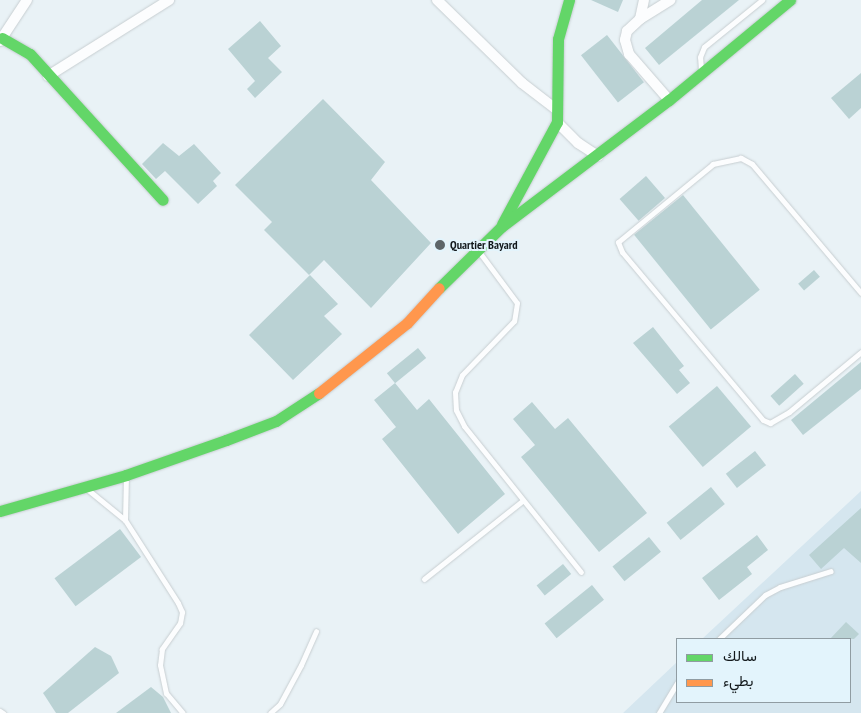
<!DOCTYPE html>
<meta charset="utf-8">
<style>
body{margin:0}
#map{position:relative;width:861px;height:713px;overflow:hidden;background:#e9f2f6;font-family:"PT Sans Narrow",Vazirmatn,sans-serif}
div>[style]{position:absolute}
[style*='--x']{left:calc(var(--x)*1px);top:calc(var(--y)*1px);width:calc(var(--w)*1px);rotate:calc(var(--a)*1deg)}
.built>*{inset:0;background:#d5e6ef}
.building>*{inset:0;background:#bad2d4;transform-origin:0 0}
.roads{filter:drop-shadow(0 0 1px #c7ced1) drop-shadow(0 0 1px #c7ced1)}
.lane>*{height:5px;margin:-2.5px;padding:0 2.5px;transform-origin:2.5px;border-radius:2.5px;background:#fcfdfe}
.street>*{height:10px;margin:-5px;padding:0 5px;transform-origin:5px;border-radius:5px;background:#fcfdfe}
.fast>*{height:11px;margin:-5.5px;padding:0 5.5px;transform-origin:5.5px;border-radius:5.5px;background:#63d668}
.slow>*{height:11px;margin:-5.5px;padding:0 5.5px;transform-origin:5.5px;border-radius:5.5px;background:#ff974d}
.dots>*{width:14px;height:14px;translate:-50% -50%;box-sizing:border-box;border:2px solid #e3f4fc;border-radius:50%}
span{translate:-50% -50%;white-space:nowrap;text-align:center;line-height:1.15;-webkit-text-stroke:4px #e3f4fc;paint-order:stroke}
.poi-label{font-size:12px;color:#13191c;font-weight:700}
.left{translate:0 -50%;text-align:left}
.legend{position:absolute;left:676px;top:638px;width:175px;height:65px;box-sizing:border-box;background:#e3f4fc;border:1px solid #909ca2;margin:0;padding:6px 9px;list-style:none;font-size:15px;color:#13191c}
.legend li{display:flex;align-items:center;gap:10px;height:25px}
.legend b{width:25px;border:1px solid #909ca2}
</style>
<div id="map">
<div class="built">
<div style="clip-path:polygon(861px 491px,861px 713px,623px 713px,677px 662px,677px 702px,850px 702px,850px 639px,702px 639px)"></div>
</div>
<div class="building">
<div style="clip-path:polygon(591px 0,623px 0,618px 12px)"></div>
<div style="clip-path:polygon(702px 0,739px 0,659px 65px,645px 48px)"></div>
<div style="clip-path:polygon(260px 21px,281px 46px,268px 58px,282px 72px,255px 98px,247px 89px,255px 81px,228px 49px)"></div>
<div style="left:607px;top:35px;width:60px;height:33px;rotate:52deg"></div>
<div style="clip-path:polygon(861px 73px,861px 108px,849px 119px,831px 98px)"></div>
<div style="clip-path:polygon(323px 99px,385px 162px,371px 180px,431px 243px,371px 308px,324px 260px,309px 275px,264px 230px,272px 222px,235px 185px)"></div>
<div style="clip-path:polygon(163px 143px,179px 156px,194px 144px,221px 173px,213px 181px,217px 186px,198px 204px,165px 171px,156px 179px,142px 164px)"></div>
<div style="left:646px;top:176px;width:29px;height:35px;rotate:49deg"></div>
<div style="left:683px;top:195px;width:122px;height:63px;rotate:51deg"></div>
<div style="left:814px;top:270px;width:9px;height:21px;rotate:49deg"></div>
<div style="clip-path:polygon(310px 275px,338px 304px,324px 316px,342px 334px,293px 380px,249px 335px)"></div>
<div style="clip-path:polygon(653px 327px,684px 366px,679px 370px,690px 383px,677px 394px,633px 343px)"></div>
<div style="left:418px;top:348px;width:13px;height:40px;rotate:51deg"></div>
<div style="clip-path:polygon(861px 362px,861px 389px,803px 435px,791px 420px)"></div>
<div style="left:795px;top:374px;width:13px;height:33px;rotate:48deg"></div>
<div style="clip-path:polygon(395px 383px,417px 410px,429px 399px,505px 494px,458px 534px,382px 439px,396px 427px,374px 400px)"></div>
<div style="left:717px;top:386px;width:53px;height:63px;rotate:50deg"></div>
<div style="clip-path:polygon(532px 402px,555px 429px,568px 418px,647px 513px,599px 552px,521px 457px,535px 445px,513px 419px)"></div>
<div style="left:755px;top:451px;width:18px;height:37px;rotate:52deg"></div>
<div style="left:711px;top:487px;width:22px;height:57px;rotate:51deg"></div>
<div style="clip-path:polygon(861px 508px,861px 563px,844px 548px,821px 569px,809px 555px)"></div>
<div style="left:120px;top:529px;width:35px;height:82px;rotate:53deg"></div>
<div style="clip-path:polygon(757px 535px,768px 550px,747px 567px,752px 574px,719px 600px,702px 578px)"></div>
<div style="left:649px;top:537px;width:19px;height:47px;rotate:51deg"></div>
<div style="left:563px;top:564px;width:13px;height:34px;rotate:51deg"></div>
<div style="left:592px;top:585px;width:19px;height:61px;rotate:51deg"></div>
<div style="clip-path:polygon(846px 622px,859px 634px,854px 639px,830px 639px)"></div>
<div style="clip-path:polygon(95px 647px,111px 656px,119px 673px,68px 713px,56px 713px,43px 693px)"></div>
<div style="clip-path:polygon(151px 687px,163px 697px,171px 713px,116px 713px)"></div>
</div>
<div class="roads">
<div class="lane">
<div style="--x:701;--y:70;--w:13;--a:-94"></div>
<div style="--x:700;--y:57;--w:11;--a:-68"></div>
<div style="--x:704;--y:47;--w:75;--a:-39"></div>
<div style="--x:477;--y:249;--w:67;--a:53.5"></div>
<div style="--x:517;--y:303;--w:18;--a:99"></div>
<div style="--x:514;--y:321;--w:75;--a:133.9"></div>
<div style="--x:462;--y:375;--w:18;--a:112"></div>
<div style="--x:455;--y:392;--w:18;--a:87"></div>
<div style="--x:456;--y:410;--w:18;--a:63"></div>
<div style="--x:464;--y:426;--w:187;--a:51.3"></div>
<div style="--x:861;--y:293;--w:169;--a:-130.2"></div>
<div style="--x:752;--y:164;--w:13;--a:-151"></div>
<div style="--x:741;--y:158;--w:29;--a:168"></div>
<div style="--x:713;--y:164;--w:123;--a:140.6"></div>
<div style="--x:618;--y:242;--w:11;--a:68"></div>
<div style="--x:622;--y:252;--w:219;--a:50"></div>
<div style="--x:763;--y:420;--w:8;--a:23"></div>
<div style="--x:770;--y:423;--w:22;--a:-30"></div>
<div style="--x:789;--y:412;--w:94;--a:-39.8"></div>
<div style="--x:87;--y:489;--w:49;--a:39.2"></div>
<div style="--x:125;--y:520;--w:98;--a:57.4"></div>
<div style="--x:178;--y:603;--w:10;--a:66"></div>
<div style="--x:182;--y:612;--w:11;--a:100"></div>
<div style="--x:180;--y:623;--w:32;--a:125"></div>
<div style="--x:162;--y:649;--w:16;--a:97"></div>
<div style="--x:160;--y:665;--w:29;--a:78"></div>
<div style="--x:166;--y:693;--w:26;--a:50"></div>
<div style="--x:125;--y:520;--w:45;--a:-88.7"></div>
<div style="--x:424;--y:579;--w:125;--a:-38.5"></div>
<div style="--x:719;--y:639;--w:64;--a:-43.7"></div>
<div style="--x:765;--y:595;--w:17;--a:-28"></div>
<div style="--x:780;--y:587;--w:53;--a:-17.4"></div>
<div style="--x:0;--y:711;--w:4;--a:34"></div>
<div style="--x:270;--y:713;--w:13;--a:-42"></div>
<div style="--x:280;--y:704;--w:44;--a:-61.7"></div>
<div style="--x:301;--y:665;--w:37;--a:-66"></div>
<div style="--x:659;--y:713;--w:35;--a:-59"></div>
</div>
<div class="street">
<div style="--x:437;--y:0;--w:119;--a:44.3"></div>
<div style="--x:522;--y:83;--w:44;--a:37.6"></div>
<div style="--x:644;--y:0;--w:19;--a:102"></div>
<div style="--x:640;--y:19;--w:18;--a:137"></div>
<div style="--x:627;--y:31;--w:9;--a:103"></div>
<div style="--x:625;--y:40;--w:15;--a:74"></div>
<div style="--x:629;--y:54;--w:61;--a:49"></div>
<div style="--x:640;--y:19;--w:36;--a:-32"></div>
<div style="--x:0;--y:41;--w:49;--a:-56.6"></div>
<div style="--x:48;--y:76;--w:143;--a:-32.1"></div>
<div style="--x:557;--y:122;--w:30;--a:45"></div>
<div style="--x:578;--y:143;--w:24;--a:33"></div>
</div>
<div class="fast">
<div style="--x:2;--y:38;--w:32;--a:30"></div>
<div style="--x:30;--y:54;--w:197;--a:47.7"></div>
<div style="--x:502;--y:224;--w:116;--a:-61.7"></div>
<div style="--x:557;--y:122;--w:83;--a:-89.3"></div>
<div style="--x:558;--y:39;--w:41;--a:-74.2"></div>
<div style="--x:439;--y:288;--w:87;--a:-44.5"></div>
<div style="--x:501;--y:227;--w:211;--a:-37.1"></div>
<div style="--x:669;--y:100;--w:157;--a:-39.6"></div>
<div style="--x:0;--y:511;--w:131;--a:-15.9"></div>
<div style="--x:126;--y:475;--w:106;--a:-19.3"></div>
<div style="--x:226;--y:440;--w:53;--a:-20.8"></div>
<div style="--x:276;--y:421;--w:51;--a:-33.1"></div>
</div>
<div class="slow">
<div style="--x:319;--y:393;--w:112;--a:-38.5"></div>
<div style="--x:407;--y:323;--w:47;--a:-47.6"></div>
</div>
</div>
<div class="dots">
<div style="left:440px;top:245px;background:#5e6568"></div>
</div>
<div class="poi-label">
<span class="left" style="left:450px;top:245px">Quartier Bayard</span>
</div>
<ul class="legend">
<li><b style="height:6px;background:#63d668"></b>سالك</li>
<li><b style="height:6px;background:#ff974d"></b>بطيء</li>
</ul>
</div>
